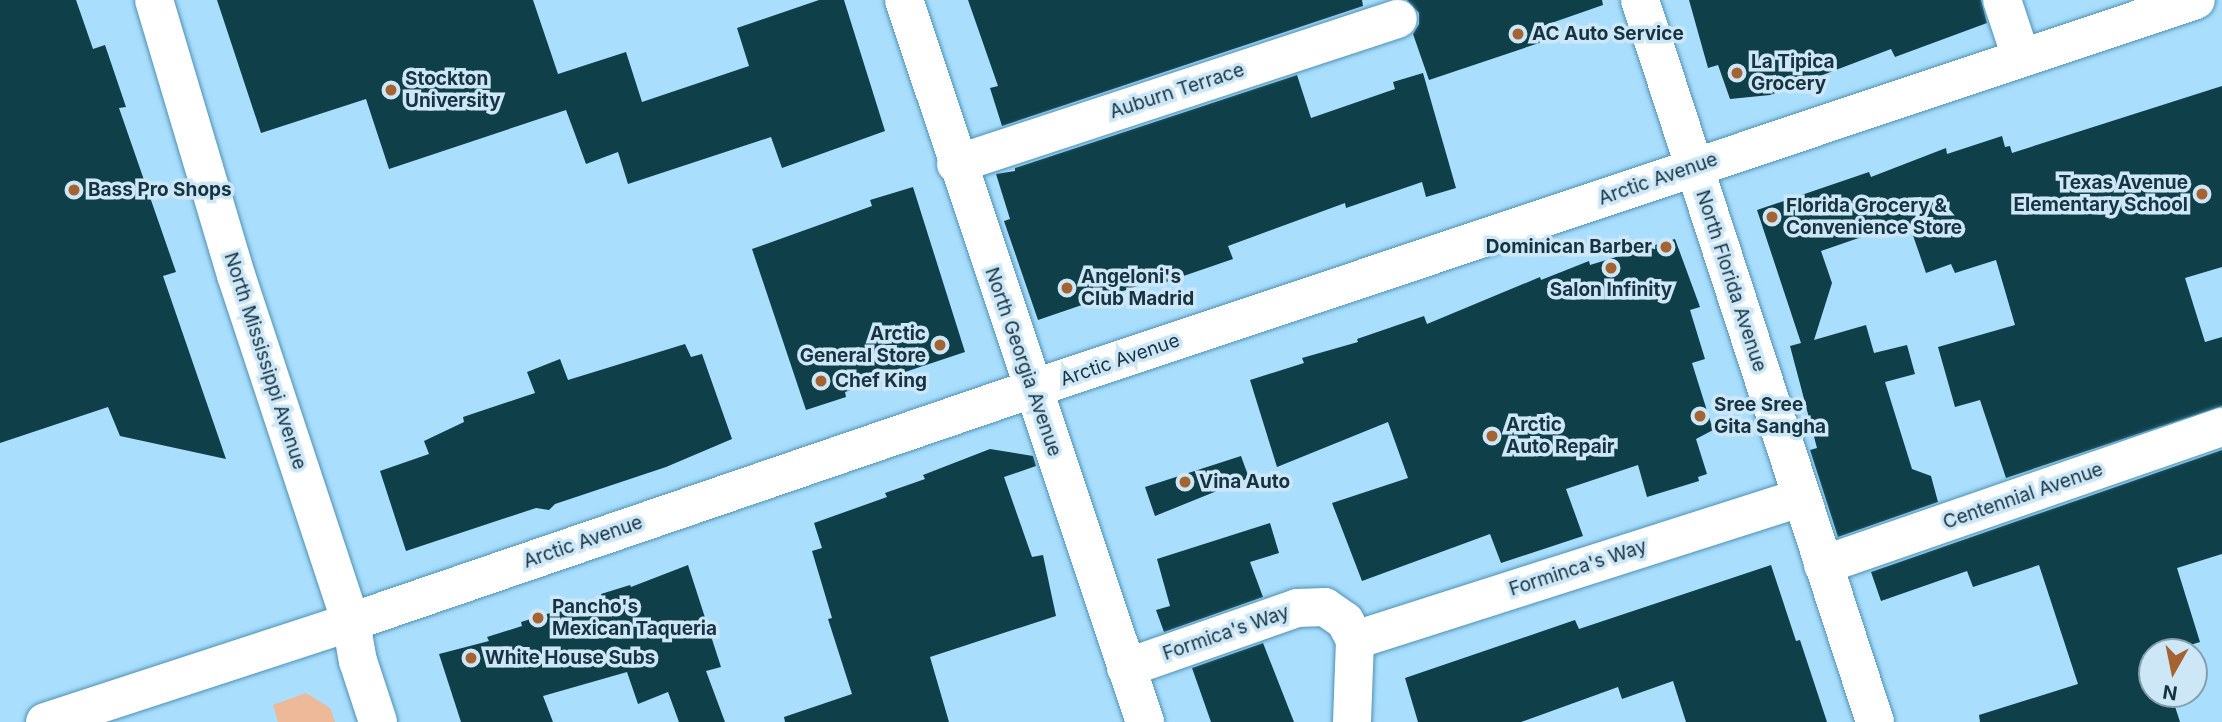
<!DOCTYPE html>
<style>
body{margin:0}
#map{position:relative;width:2222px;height:722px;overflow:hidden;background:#a9defd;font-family:Inter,sans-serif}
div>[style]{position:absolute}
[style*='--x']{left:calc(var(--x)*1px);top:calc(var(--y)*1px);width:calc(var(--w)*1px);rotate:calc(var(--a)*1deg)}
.green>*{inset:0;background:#edb998}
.building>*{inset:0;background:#0f3f49}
.roads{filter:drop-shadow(0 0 2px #4f91b5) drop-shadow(0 0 2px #4f91b5)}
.minor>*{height:38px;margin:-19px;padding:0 19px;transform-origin:19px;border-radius:19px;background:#fff}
.major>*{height:38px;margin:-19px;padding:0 19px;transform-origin:19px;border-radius:19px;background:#fff}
.dots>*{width:19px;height:19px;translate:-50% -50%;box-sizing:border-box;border:4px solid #cde7f7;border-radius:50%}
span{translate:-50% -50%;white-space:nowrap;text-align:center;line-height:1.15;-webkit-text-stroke:7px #cde7f7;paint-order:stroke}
.poi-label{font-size:19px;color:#163342;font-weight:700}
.left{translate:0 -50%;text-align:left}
.right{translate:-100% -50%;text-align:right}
.street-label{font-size:19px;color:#163342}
.north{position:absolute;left:2138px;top:638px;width:70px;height:70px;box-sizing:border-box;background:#cde7f7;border:2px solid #849faf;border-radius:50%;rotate:189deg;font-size:19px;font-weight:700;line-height:28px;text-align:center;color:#163342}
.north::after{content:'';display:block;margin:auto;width:24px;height:32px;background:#a66332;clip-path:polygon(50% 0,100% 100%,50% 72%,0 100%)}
</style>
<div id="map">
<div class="green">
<div style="clip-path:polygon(306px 693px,330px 708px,335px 722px,278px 722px,273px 705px)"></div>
</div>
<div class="building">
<div style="clip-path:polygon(0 0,76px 0,93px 49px,105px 45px,126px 107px,119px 108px,176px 272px,163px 276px,226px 459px,120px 436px,108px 407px,0 443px)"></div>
<div style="clip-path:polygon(217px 0,533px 0,558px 74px,626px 52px,642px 102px,749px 66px,737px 28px,819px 0,844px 0,885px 131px,782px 168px,771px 137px,628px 184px,618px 152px,586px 164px,566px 110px,389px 169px,366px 99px,261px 133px)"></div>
<div style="clip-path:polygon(968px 0,1362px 0,1363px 6px,1002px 126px,990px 88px,998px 86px)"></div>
<div style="clip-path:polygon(1407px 0,1602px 0,1603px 5px,1537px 28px,1542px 42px,1429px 80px,1413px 34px,1419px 24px,1419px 13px)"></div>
<div style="clip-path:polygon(1689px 0,1981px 0,1987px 23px,1895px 57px,1891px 49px,1770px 95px,1730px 99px,1718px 65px,1708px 68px)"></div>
<div style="clip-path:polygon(1423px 73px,1456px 188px,1426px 197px,1422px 182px,1346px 208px,1345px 203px,1228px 246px,1233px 259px,1166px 282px,1164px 277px,1038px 320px,1004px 221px,1010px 219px,996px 174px,1015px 171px,1015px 168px,1297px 75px,1311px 118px,1395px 89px,1393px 82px)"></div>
<div style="clip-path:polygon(2222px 86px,2222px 267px,2185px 278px,2205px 342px,2222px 337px,2222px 406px,2006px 478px,1980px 400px,1955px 407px,1938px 347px,2015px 325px,1996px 260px,1955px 273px,1951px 264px,1926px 273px,1908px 221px,1821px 251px,1832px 283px,1814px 340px,1866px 325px,1874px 353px,1907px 345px,1915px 374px,1885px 382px,1912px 469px,1931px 476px,1938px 502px,1838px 537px,1810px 450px,1817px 448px,1790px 346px,1801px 343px,1757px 210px,1869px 172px,1871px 177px,1946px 148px,1947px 154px,2002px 136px,2005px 147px,2010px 146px,2012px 153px)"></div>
<div style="clip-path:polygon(913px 187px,965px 352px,845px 392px,846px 397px,806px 410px,752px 249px,872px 206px,870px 200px)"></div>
<div style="clip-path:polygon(1675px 239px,1700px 307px,1690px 310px,1705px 359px,1692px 363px,1713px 430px,1696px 439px,1707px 474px,1698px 477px,1699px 481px,1647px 497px,1638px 465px,1566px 489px,1583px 536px,1501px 563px,1490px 534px,1362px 581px,1332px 503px,1408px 478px,1388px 422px,1277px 467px,1250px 380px,1304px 363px,1302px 358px,1358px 342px,1357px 339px,1424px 316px,1427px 324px,1540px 277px,1541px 280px,1589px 261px,1590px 265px)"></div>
<div style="clip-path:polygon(685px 344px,691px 357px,702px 354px,732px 439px,666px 467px,555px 504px,549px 510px,536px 508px,406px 551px,380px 471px,429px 454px,424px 441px,464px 422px,463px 417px,535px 393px,527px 372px,560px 359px,568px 380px)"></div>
<div style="clip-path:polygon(990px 449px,1033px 456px,1036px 466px,1004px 477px,1032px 557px,1043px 555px,1056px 616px,930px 657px,949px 722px,785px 722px,784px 717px,852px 694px,828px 619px,832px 618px,812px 551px,822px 548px,814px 523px,887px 497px,885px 493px,925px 479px,923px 475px)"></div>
<div style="clip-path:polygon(2222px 450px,2222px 554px,2177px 568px,2200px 642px,2168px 652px,2152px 652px,2152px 694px,2171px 694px,2180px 722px,1980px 722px,1979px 715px,2078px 684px,2039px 565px,1973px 587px,1967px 571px,1881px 601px,1871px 572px)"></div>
<div style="clip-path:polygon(1241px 456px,1249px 478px,1155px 516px,1145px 487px)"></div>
<div style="clip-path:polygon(1270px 523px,1279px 553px,1250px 562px,1263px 597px,1164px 632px,1156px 610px,1170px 606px,1157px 559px)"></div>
<div style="clip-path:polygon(688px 565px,721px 667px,706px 671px,725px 722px,679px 722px,668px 692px,638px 704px,627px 672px,543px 696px,553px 722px,461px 722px,439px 654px,489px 641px,487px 637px,522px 626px,521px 622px,602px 597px,601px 594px,630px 585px,631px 587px)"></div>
<div style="clip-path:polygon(1771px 565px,1796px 641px,1800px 640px,1827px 722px,1686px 722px,1673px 681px,1622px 699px,1618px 687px,1521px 722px,1418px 722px,1405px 678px,1575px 620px,1579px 629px)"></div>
<div style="clip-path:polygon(1263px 643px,1294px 722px,1211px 722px,1192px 668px)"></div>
</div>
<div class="roads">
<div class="minor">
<div style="--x:904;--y:0;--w:761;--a:71.54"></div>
<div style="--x:1640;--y:0;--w:759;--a:71.97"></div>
<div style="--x:2002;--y:0;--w:60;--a:71.6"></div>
<div style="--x:956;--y:164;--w:465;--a:-18.2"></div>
<div style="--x:1823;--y:565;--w:422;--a:-19.1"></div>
<div style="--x:351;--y:622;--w:720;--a:-18.89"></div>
<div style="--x:1032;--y:389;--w:1227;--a:-18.48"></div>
<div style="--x:1355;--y:640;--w:468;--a:-17.7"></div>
<div style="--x:1126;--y:668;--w:181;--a:-19.3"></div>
<div style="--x:1297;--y:608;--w:28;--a:-2"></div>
<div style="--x:1325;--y:607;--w:24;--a:35"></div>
<div style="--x:1345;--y:621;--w:21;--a:62"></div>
<div style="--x:1355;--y:640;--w:82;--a:92.1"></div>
</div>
<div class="major">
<div style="--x:154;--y:0;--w:287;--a:73.4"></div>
<div style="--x:236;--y:275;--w:366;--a:71.7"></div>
<div style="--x:351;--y:622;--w:40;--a:80"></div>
<div style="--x:358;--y:661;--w:64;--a:71.8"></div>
<div style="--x:45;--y:722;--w:322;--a:-18.1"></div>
</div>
</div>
<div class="dots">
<div style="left:1518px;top:34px;background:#a66332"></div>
<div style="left:1737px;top:73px;background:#a66332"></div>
<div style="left:391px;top:90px;background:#a66332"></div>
<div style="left:74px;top:190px;background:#a66332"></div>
<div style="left:2202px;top:194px;background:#a66332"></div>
<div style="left:1772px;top:217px;background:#a66332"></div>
<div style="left:1666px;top:247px;background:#a66332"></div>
<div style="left:1611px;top:268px;background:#a66332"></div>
<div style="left:1067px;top:288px;background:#a66332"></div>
<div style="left:940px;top:345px;background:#a66332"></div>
<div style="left:821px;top:381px;background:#a66332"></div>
<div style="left:1700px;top:416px;background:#a66332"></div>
<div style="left:1492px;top:436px;background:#a66332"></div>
<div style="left:1185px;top:482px;background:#a66332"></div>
<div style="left:538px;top:618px;background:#a66332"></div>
<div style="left:471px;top:658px;background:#a66332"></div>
</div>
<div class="poi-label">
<span class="left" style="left:1532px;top:34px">AC Auto Service</span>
<span class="left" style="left:1751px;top:73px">La Tipica<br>Grocery</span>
<span class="left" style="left:405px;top:90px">Stockton<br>University</span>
<span class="right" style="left:2188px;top:194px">Texas Avenue<br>Elementary School</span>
<span class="left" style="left:88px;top:190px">Bass Pro Shops</span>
<span class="left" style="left:1786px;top:217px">Florida Grocery &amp;<br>Convenience Store</span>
<span class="right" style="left:1652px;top:247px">Dominican Barber</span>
<span class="left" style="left:1081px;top:288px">Angeloni's<br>Club Madrid</span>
<span style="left:1611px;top:290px">Salon Infinity</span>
<span class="right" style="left:926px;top:345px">Arctic<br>General Store</span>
<span class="left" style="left:835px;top:381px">Chef King</span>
<span class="left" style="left:1714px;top:416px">Sree Sree<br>Gita Sangha</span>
<span class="left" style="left:1506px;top:436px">Arctic<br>Auto Repair</span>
<span class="left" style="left:1199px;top:482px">Vina Auto</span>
<span class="left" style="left:552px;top:618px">Pancho's<br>Mexican Taqueria</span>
<span class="left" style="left:485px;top:658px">White House Subs</span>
</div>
<div class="street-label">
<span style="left:1177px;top:91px;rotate:-18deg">Auburn Terrace</span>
<span style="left:1658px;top:179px;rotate:-19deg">Arctic Avenue</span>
<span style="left:1731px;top:281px;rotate:72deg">North Florida Avenue</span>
<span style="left:1120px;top:360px;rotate:-19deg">Arctic Avenue</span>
<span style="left:265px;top:361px;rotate:72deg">North Mississippi Avenue</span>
<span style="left:1023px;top:362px;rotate:71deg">North Georgia Avenue</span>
<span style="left:2023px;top:496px;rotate:-19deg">Centennial Avenue</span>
<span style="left:583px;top:542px;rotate:-19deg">Arctic Avenue</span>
<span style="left:1578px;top:568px;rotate:-18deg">Forminca's Way</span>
<span style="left:1226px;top:633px;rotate:-19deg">Formica's Way</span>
</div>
<div class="north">N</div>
</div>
